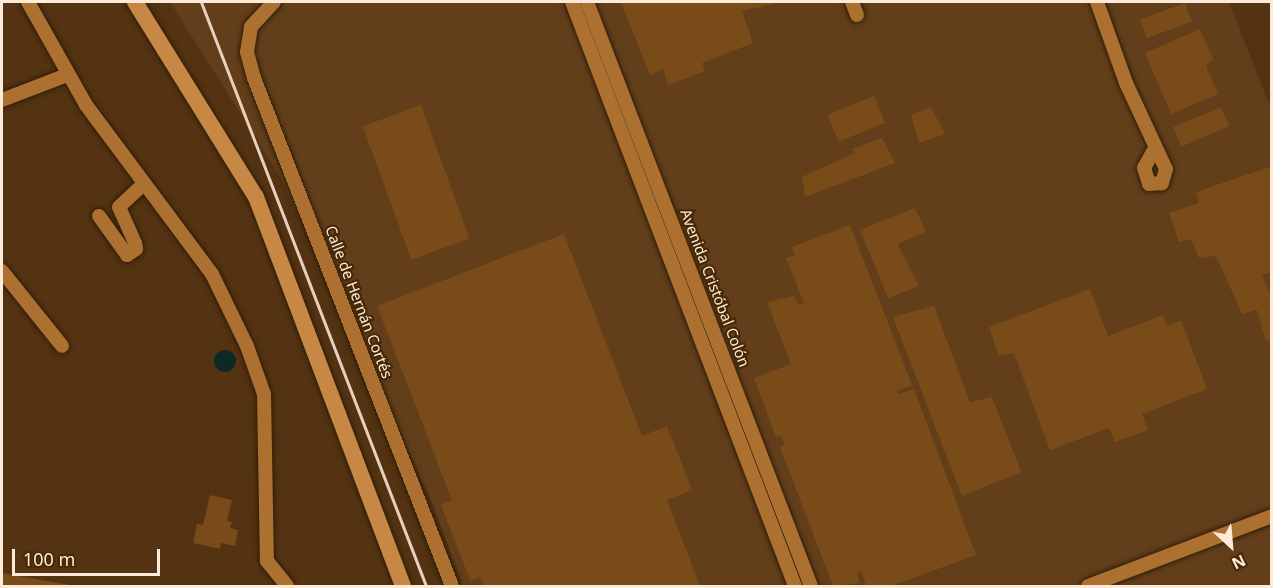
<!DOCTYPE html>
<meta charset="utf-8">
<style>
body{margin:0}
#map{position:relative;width:1273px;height:588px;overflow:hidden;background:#533311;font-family:"Noto Sans",sans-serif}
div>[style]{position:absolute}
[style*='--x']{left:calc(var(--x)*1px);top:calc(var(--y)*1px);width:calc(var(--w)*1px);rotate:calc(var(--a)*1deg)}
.built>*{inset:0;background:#623f1a}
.water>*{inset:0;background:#0d2926}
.round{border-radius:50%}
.building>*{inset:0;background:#784b19;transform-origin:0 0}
.roads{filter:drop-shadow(0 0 2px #311d09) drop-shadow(0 0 2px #311d09)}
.minor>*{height:14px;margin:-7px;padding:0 7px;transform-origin:7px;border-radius:7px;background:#ac7030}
.major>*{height:16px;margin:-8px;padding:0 8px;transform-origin:8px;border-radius:8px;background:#c88845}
.rail>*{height:3px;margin:-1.5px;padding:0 1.5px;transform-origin:1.5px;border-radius:1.5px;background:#e7d1bd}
span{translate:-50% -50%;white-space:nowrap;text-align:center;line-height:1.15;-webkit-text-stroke:4.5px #482905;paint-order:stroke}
.street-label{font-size:15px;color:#feead8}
.frame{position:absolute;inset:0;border:3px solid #feead8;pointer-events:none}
.north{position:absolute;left:1201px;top:516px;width:60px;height:60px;-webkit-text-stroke:4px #482905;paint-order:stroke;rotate:154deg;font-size:16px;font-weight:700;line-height:24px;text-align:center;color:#feead8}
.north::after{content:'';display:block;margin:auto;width:21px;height:27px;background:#feead8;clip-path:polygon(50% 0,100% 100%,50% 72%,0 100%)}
.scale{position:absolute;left:12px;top:549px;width:148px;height:27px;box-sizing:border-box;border:3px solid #feead8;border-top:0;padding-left:8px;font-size:18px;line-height:21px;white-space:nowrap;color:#feead8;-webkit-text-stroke:4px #482905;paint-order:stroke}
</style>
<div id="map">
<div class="built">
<div style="clip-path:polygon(170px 2px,1229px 2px,1271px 109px,1271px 586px,463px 586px,432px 502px,280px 176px)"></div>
</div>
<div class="water">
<div class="round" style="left:214px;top:350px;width:22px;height:22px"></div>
</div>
<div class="building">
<div style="clip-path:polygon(621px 2px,783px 2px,742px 11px,753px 43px,702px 63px,705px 71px,668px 85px,663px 69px,650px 75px)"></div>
<div style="left:1185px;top:3px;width:20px;height:48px;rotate:70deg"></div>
<div style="clip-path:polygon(1200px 29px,1213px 59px,1206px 66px,1218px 94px,1171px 114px,1145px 53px)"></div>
<div style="left:874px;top:96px;width:29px;height:50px;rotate:68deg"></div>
<div style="left:421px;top:105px;width:142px;height:62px;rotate:70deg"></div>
<div style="clip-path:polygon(931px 107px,945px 134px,919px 143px,911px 115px)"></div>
<div style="left:1221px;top:107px;width:21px;height:52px;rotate:67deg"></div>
<div style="clip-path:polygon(882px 138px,895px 163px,805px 197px,802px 177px,855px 153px,852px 149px)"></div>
<div style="clip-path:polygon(1272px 166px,1272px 272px,1262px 275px,1272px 299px,1272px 340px,1266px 341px,1257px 310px,1242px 314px,1216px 256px,1199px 258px,1191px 239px,1179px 242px,1169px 213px,1199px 203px,1196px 192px)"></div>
<div style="clip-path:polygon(915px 208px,926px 232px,898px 244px,919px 286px,888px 298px,860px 230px)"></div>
<div style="clip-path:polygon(850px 225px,912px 385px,897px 391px,899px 394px,914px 389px,976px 555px,891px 586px,866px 586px,861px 571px,857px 572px,860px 583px,833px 586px,780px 447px,785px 444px,781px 435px,776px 437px,754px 378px,791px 364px,767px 302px,794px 296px,799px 305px,804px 303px,786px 258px,795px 255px,792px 247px)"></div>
<div style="clip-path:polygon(564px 234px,642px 436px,667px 426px,692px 490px,667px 500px,700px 586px,484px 586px,480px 577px,470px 580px,441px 505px,452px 500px,377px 306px)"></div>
<div style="clip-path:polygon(1090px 289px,1108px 336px,1163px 315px,1167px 326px,1181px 320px,1207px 389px,1142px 414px,1148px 430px,1115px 442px,1109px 428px,1050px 450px,1014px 353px,999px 356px,989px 327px)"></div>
<div style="clip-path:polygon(934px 306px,970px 402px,992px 397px,1021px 472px,962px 496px,893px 317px)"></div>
<div style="clip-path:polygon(210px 495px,232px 500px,227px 521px,232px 522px,230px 528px,238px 530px,235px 546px,221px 543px,220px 549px,193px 543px,197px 524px,203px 525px)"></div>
<div style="clip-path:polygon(2px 573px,70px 585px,70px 586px,2px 586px)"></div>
</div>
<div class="roads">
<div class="minor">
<div style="--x:28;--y:2;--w:118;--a:60.6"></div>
<div style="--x:86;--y:105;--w:211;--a:53.3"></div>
<div style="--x:212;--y:274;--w:80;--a:64.1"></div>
<div style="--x:247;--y:346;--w:51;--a:70.5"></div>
<div style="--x:264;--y:394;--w:167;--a:89"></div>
<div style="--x:267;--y:561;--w:32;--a:51"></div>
<div style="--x:274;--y:2;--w:34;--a:133"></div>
<div style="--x:251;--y:27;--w:25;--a:99"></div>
<div style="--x:247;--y:52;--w:27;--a:75"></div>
<div style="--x:254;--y:78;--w:545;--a:68.71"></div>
<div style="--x:572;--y:2;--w:625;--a:69.1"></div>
<div style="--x:587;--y:2;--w:625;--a:69.02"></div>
<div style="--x:852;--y:2;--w:14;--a:69"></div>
<div style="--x:1097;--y:2;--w:86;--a:70.3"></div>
<div style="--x:1126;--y:83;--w:95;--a:65.1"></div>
<div style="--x:1166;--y:169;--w:15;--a:106"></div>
<div style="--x:1162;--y:183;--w:13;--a:176"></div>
<div style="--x:1149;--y:184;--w:17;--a:-107"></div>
<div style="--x:1144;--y:168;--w:23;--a:-61"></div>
<div style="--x:2;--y:100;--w:70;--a:-21"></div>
<div style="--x:99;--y:216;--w:48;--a:54.3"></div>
<div style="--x:127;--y:255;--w:11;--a:-34"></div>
<div style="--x:136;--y:249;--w:6;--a:-99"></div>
<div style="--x:135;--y:243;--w:39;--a:-114"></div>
<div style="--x:119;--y:207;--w:33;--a:-43"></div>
<div style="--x:2;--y:271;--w:96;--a:51.3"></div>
<div style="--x:1088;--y:586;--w:197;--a:-20.8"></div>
</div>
<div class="major">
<div style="--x:135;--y:2;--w:229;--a:58.2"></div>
<div style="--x:256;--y:197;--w:416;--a:69.3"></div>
</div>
</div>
<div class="rail">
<div style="--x:201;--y:2;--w:626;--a:68.93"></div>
</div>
<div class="street-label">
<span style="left:715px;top:288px;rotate:69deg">Avenida Cristóbal Colón</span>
<span style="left:359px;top:302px;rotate:69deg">Calle de Hernán Cortés</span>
</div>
<div class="frame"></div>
<div class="north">N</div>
<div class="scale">100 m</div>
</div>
